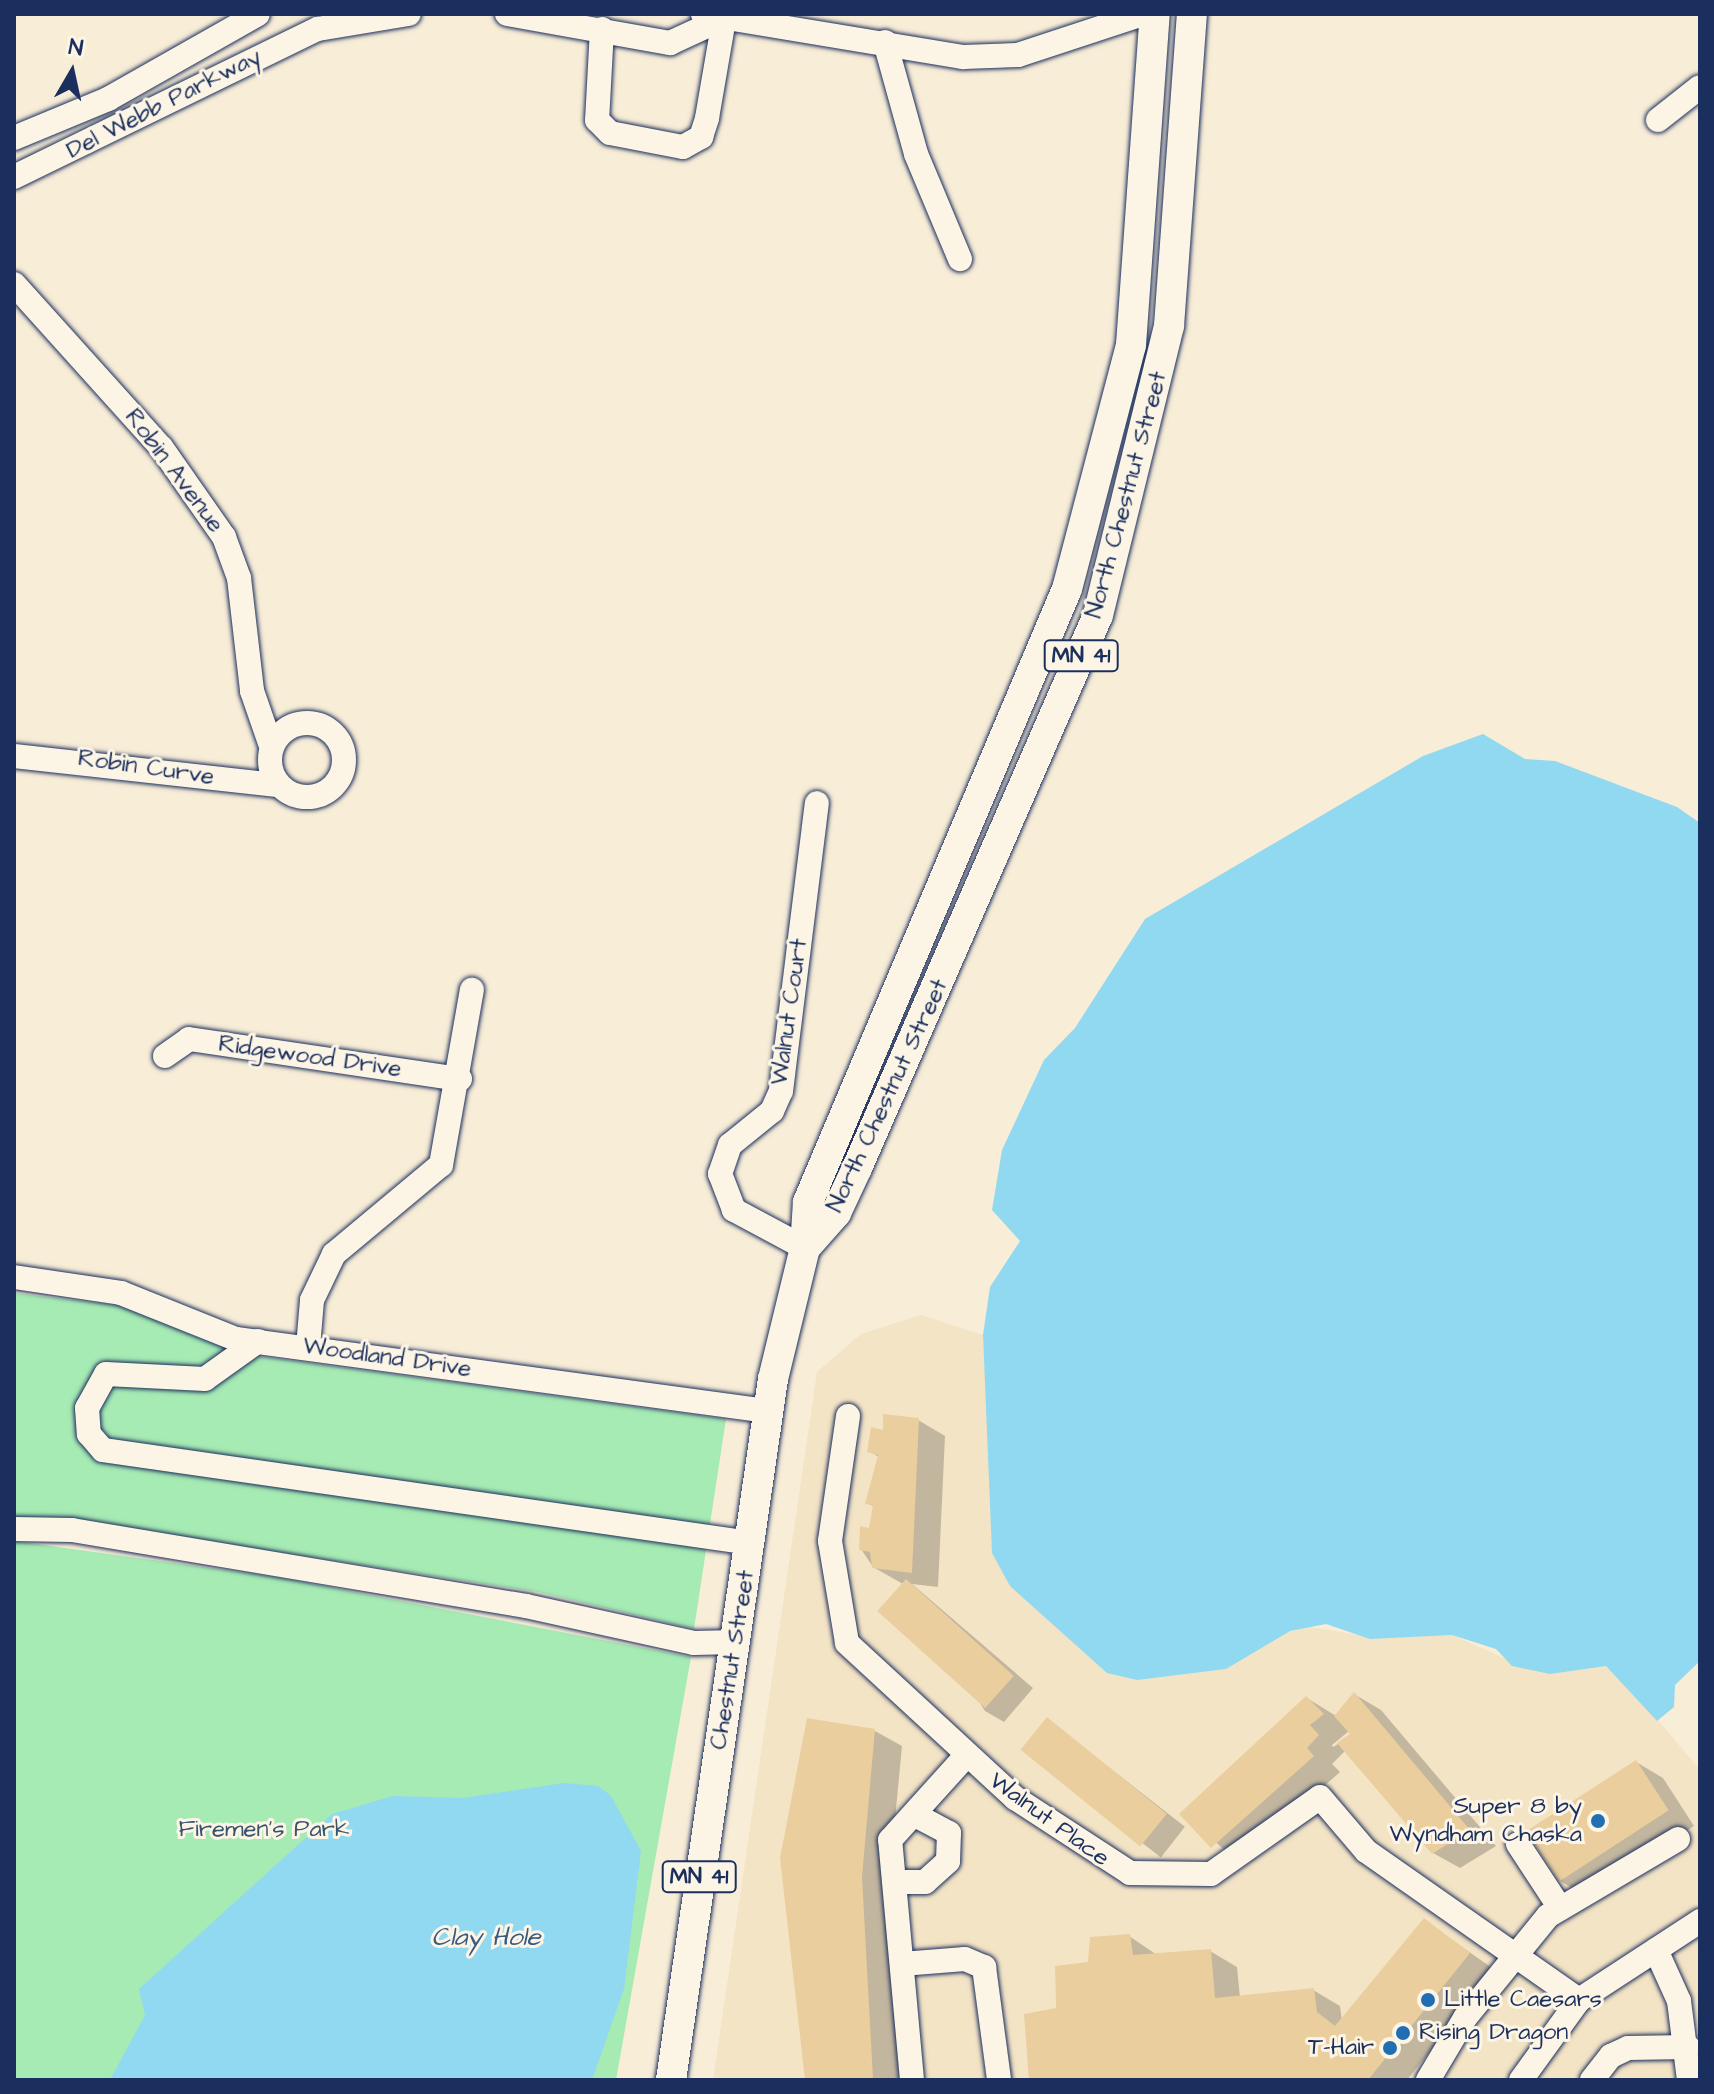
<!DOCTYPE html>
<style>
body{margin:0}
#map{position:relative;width:1714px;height:2094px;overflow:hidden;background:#f8edd7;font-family:"Architects Daughter",sans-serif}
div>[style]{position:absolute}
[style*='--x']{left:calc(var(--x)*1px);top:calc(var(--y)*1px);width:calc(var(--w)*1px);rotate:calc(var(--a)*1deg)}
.built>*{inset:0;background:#f4e4c6}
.green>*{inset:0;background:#a6eab4}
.water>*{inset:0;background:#90d9f1}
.shadow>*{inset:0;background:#0003;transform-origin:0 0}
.building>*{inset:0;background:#eace9e;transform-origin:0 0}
.roads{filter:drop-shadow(0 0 2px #1b2f5e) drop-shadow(0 0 2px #1b2f5e)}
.minor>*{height:24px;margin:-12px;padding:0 12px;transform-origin:12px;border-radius:12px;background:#fcf5e5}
.minor>.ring{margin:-12px;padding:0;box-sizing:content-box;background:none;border:24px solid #fcf5e5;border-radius:50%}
.major>*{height:30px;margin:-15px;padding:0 15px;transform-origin:15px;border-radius:15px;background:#fcf5e5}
.dots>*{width:22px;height:22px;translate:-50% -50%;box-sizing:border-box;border:4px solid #fcf5e5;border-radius:50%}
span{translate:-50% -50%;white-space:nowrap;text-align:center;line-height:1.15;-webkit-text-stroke:6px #fcf5e5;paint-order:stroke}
.shield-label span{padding:2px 6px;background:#fcf5e5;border:2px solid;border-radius:6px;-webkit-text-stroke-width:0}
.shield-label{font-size:22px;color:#1b2f5e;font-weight:700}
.street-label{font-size:24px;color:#1b2f5e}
.poi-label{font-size:24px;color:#1b2f5e}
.right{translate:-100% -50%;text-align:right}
.left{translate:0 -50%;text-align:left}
.park-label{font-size:24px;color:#37546f}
.water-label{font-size:26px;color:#385a83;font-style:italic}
.frame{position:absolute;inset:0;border:16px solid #1b2f5e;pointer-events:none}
.north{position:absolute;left:32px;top:32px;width:80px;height:80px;-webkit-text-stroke:6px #fcf5e5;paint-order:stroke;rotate:9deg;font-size:22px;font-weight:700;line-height:32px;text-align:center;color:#1b2f5e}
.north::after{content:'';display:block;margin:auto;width:28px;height:36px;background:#1b2f5e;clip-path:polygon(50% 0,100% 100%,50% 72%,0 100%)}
</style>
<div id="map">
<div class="built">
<div style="clip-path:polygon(921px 1315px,983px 1335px,991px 1488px,1028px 1599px,1075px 1643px,1310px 1627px,1378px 1638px,1452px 1635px,1529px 1669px,1611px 1664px,1700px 1770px,1700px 2080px,713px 2080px,817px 1372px,861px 1334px)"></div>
</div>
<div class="green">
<div style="clip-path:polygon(14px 1293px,132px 1307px,257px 1356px,726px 1419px,694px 1629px,538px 1592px,69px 1520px,14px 1518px)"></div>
<div style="clip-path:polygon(14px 1541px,276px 1577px,691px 1657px,616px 2080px,14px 2080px)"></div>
</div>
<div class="water">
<div style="clip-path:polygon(1483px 734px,1525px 759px,1555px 761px,1677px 807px,1700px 823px,1700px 1661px,1675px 1685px,1674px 1707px,1657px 1721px,1606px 1666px,1550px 1674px,1512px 1666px,1496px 1649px,1452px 1635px,1370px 1639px,1326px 1624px,1290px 1631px,1226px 1669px,1137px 1680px,1107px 1673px,1010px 1586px,992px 1553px,983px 1335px,990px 1287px,1020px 1241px,992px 1210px,1002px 1150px,1044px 1060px,1075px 1028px,1145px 919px,1423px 756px)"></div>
<div style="clip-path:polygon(564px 1783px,598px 1786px,611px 1796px,641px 1851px,624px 1989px,592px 2080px,110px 2080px,145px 2015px,139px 1989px,332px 1814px,393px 1796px,462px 1798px)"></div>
</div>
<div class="shadow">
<div style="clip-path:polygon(918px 1420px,945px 1436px,938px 1587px,912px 1584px,1033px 1688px,1004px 1722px,985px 1711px,903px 1584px,873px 1567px,861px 1549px,871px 1530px,875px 1507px,867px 1503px,879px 1457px,869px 1451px,886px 1433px)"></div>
<div style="clip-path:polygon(evenodd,1354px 1694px,1381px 1710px,1496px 1846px,1460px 1868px,1433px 1853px,1346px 1750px,1332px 1764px,1340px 1772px,1239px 1862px,1182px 1814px,1307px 1698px,1336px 1716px,1354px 1694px,1349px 1731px,1353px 1735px,1333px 1747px,1332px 1745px,1349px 1731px)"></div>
<div style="left:1047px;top:1719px;width:175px;height:39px;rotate:38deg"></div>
<div style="clip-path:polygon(875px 1731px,902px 1746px,888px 1893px,899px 2080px,807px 2080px,782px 1858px)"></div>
<div style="clip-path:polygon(1636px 1762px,1663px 1778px,1694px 1826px,1587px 1896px,1560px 1881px)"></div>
<div style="clip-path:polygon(1425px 1921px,1495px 1970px,1407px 2080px,1031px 2080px,1058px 2009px,1090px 1964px,1129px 1936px,1157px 1955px,1210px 1951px,1237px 1967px,1240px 1998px,1313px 1990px,1340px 2006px,1342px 2021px)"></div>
</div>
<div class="building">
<div style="clip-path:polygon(883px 1414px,919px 1418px,912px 1573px,872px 1568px,870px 1552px,859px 1550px,860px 1526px,869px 1528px,873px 1505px,865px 1504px,878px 1455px,867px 1452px,871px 1427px,883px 1430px)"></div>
<div style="left:906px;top:1579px;width:145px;height:43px;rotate:42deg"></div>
<div style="clip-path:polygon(1354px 1692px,1470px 1830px,1432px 1854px,1337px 1743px,1350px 1734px,1334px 1716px)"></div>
<div style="clip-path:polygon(1306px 1696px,1324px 1714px,1310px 1725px,1319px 1735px,1307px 1748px,1314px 1756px,1211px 1848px,1179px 1814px)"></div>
<div style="left:1047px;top:1717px;width:154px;height:42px;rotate:39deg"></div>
<div style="clip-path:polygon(807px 1718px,875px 1729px,862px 1877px,873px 2079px,805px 2080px,780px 1858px)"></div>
<div style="left:1636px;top:1760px;width:60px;height:131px;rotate:57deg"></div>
<div style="clip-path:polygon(1424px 1918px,1470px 1953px,1368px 2080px,1029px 2080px,1024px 2014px,1056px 2008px,1055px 1966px,1088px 1962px,1090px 1937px,1130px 1934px,1133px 1955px,1211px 1949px,1215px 1998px,1314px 1988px,1317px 2012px,1335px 2026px)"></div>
</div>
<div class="roads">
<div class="minor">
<div style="--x:507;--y:14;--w:166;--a:10.1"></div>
<div style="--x:670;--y:43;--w:60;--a:-24.8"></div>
<div style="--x:703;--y:14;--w:264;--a:9.4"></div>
<div style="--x:963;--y:57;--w:55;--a:-2.1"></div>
<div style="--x:1018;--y:55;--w:132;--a:-18.2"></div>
<div style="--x:602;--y:29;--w:91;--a:93.1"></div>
<div style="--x:597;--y:120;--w:18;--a:45"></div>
<div style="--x:610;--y:133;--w:74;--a:10.9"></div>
<div style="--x:683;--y:147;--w:21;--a:-29"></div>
<div style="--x:701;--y:137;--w:20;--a:-72"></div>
<div style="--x:707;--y:118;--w:106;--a:-80.2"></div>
<div style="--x:885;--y:42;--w:116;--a:74.5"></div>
<div style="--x:916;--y:154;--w:114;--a:67.3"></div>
<div style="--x:1658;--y:120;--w:53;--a:-38.2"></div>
<div style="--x:14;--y:138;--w:102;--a:-22.5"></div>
<div style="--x:108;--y:99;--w:172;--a:-29.5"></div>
<div style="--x:14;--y:177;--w:338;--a:-26"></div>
<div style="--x:318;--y:29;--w:92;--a:-9.4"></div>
<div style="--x:14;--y:284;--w:219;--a:48"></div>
<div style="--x:161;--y:447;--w:110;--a:55"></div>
<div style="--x:224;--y:537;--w:44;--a:69.9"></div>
<div style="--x:239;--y:578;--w:114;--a:83.4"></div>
<div style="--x:252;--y:691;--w:55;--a:70.9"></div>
<div class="ring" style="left:270px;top:723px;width:50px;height:50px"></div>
<div style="--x:14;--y:756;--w:265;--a:6.3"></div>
<div style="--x:165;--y:1056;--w:29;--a:-35"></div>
<div style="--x:189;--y:1039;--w:274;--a:8.4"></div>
<div style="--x:805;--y:1248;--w:81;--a:-151.8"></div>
<div style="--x:734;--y:1210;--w:39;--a:-111"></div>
<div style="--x:720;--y:1174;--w:31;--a:-71"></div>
<div style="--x:730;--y:1145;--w:54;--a:-39"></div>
<div style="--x:772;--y:1111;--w:22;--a:-66"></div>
<div style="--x:781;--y:1091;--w:290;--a:-82.9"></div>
<div style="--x:14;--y:1277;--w:108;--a:8.5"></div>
<div style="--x:121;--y:1293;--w:124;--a:21.8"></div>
<div style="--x:236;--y:1339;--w:537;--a:7.71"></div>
<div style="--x:258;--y:1341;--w:65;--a:144.4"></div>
<div style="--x:205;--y:1379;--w:99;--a:-177.1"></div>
<div style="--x:106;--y:1374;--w:39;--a:119"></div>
<div style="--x:87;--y:1408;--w:26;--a:86"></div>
<div style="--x:89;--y:1434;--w:21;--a:49"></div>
<div style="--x:103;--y:1450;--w:655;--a:8.17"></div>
<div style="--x:308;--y:1347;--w:47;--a:-85.1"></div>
<div style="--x:312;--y:1300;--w:51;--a:-64.4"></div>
<div style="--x:334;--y:1254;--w:139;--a:-39.8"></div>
<div style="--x:441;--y:1165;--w:178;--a:-80"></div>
<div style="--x:848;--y:1416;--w:126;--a:98.2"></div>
<div style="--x:830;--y:1541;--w:103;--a:80.5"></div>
<div style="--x:847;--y:1643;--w:229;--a:42.7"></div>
<div style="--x:1015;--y:1798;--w:137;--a:33.1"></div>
<div style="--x:1130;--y:1873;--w:81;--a:0.7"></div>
<div style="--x:1211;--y:1874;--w:133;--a:-35.2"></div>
<div style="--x:1320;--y:1797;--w:71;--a:49.6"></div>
<div style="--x:1366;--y:1851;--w:260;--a:35"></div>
<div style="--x:14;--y:1529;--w:58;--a:1"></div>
<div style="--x:72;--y:1530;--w:460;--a:9.5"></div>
<div style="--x:526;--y:1606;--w:172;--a:12.4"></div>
<div style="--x:694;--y:1643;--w:43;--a:-1.3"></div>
<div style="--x:1518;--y:1844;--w:77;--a:56.7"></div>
<div style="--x:896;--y:1882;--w:29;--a:0"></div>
<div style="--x:925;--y:1882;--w:31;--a:-42"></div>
<div style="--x:948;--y:1861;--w:28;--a:-88"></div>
<div style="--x:949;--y:1833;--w:36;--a:-152"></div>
<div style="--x:1656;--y:1950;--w:56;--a:65.7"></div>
<div style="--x:1679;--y:2001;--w:80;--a:82.8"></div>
<div style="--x:902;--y:1964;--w:63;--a:-4.5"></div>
<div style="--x:965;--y:1959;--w:21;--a:23"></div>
<div style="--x:984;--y:1967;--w:114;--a:82.4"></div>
<div style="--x:912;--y:2080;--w:241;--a:-95.2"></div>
<div style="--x:890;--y:1840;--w:112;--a:-47.9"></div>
<div style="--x:1428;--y:2080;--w:72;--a:-59.2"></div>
<div style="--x:1465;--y:2018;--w:132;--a:-50.9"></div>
<div style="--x:1548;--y:1916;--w:151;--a:-30.6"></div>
<div style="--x:1521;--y:2080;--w:99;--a:-54.1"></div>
<div style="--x:1579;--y:2000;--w:145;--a:-33.1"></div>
<div style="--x:1592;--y:2080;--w:31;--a:-52"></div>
<div style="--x:1611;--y:2056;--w:19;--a:-25"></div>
<div style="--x:1628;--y:2048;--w:60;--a:-1"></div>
</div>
<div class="major">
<div style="--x:805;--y:1248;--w:47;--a:-48.5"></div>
<div style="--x:836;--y:1213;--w:50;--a:-65"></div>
<div style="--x:857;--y:1168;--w:603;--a:-66.45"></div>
<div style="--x:1098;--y:615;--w:298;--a:-76.2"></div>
<div style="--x:1169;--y:326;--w:313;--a:-85.8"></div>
<div style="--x:671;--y:2080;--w:708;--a:-81.72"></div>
<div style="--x:773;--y:1379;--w:135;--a:-76.3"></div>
<div style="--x:805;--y:1248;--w:46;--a:-86.3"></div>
<div style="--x:808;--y:1202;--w:665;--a:-67.1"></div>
<div style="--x:1067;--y:589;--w:252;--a:-75.3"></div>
<div style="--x:1131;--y:345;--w:332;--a:-85.9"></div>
</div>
</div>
<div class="dots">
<div style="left:1598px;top:1821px;background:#1f6fb2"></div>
<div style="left:1428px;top:2000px;background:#1f6fb2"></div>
<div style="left:1403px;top:2033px;background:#1f6fb2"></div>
<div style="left:1390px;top:2048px;background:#1f6fb2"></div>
</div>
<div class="shield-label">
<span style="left:1081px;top:656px">MN 41</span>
<span style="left:699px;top:1877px">MN 41</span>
</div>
<div class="street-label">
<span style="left:164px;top:104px;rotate:-27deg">Del Webb Parkway</span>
<span style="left:174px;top:471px;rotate:53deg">Robin Avenue</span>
<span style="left:1127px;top:495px;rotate:-75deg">North Chestnut Street</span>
<span style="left:146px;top:768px;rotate:8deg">Robin Curve</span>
<span style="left:790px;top:1012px;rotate:-82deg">Walnut Court</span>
<span style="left:310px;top:1057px;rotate:8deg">Ridgewood Drive</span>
<span style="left:888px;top:1096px;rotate:-65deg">North Chestnut Street</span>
<span style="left:387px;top:1358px;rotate:8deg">Woodland Drive</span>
<span style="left:733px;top:1660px;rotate:-81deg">Chestnut Street</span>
<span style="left:1049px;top:1820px;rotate:36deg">Walnut Place</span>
</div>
<div class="poi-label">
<span class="right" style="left:1582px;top:1821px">Super 8 by<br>Wyndham Chaska</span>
<span class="left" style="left:1444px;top:2000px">Little Caesars</span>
<span class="left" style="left:1419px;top:2033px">Rising Dragon</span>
<span class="right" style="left:1374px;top:2048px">T-Hair</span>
</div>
<div class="park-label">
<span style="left:264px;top:1830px">Firemen's Park</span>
</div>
<div class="water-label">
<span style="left:486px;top:1938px">Clay Hole</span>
</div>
<div class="frame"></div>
<div class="north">N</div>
</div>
